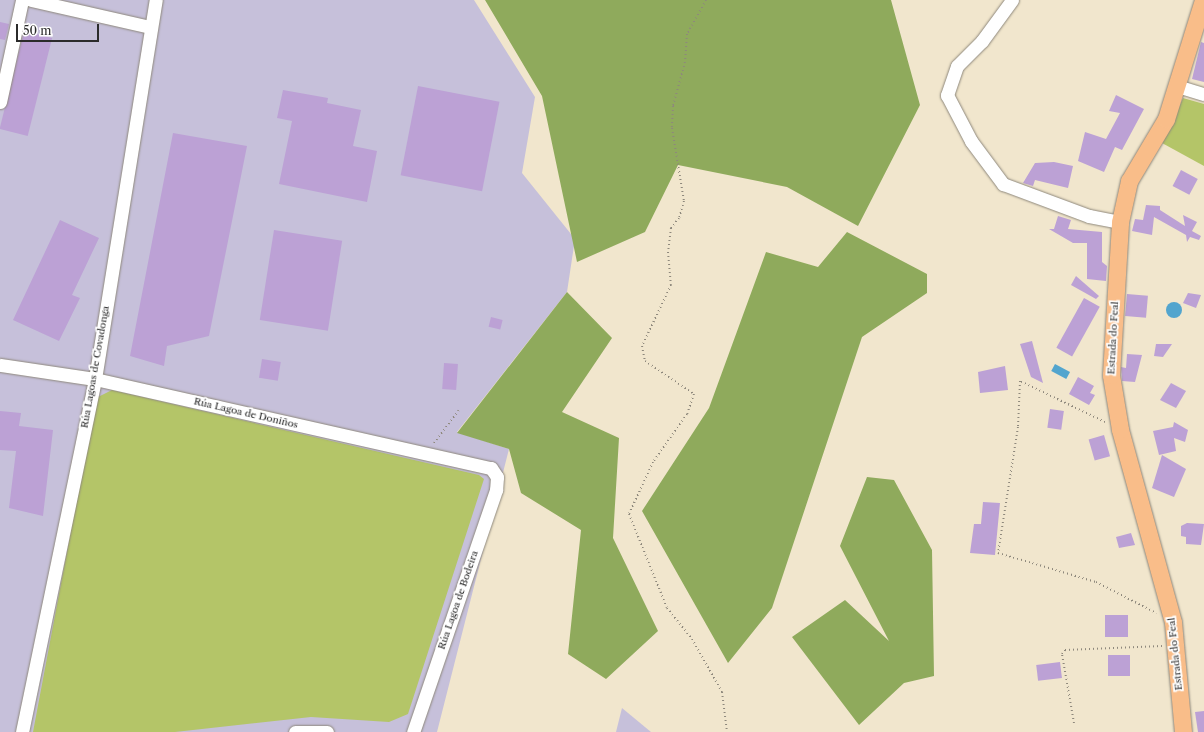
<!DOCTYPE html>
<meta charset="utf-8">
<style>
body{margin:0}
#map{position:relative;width:1204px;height:732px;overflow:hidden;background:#f1e6cd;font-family:"Libre Caslon Text",serif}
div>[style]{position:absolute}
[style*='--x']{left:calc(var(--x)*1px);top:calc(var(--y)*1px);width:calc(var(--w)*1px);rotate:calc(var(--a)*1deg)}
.industrial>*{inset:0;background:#c6c0da}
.green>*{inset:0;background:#b4c568}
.forest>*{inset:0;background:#8faa5c}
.water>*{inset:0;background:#53a5ce;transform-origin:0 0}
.round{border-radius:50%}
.building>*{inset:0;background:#bca1d5;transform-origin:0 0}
.path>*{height:2px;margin-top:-1px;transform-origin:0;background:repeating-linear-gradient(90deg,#8e887c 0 1px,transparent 0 4px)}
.roads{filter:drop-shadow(0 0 1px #8e887c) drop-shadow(0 0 1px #8e887c)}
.minor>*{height:13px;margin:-6.5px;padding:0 6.5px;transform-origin:6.5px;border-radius:6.5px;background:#fff}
.major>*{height:17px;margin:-8.5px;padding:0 8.5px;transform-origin:8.5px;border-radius:8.5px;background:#f9bd89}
span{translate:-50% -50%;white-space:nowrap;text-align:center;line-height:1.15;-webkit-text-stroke:3.5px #fff;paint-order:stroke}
.street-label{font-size:10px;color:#2b2b2b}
.scale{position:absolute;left:16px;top:24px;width:83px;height:18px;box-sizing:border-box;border:2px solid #2b2b2b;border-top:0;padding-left:5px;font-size:12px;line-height:14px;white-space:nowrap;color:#2b2b2b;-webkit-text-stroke:3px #fff;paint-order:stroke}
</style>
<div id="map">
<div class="industrial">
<div style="clip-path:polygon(0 0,474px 0,535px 97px,522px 173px,575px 239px,567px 292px,457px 432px,509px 449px,437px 732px,0 732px)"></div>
<div style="clip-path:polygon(622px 708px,651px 732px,616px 732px)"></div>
</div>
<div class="green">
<div style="clip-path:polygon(1183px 98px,1204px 104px,1204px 166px,1162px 143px)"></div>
<div style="clip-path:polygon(112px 390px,479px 475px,484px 479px,408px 714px,389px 722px,311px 717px,175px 732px,33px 732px,95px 403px,98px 397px)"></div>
</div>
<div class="forest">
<div style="clip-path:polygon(485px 0,891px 0,920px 105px,858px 226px,787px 187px,678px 165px,645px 232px,577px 262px,542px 96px)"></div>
<div style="clip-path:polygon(847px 232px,927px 274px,927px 293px,862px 337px,772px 608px,728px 663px,642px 511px,709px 408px,766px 252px,818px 267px)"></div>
<div style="clip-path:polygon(567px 292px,612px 338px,562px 412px,619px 438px,613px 538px,658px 631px,606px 679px,568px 654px,581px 530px,521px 493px,509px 449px,457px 433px)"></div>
<div style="clip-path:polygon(867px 477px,894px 480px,932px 550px,934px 676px,904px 683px,859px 725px,792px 637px,845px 600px,889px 641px,840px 546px)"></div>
</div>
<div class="water">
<div class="round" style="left:1166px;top:302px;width:16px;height:16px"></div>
<div style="left:1055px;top:364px;width:17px;height:8px;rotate:28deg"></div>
</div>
<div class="building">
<div style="clip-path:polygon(0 22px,9px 24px,5px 40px,0 39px)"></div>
<div style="left:24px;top:31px;width:29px;height:101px;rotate:14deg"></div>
<div style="clip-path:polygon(1201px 42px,1204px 43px,1204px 82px,1192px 79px)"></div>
<div style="left:418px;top:86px;width:83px;height:91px;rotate:11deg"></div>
<div style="clip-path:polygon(283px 90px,328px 98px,327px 103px,361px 110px,353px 146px,377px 151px,367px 202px,279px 184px,292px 121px,277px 118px)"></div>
<div style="clip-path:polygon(1116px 95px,1144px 109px,1122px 150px,1115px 147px,1104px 172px,1078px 161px,1085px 132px,1106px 139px,1120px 113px,1109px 111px)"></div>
<div style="clip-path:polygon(173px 133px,247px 146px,209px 336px,167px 346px,164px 366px,130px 356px)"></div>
<div style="clip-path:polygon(1054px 162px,1073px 166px,1068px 188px,1035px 180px,1033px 186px,1023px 183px,1035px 163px)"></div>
<div style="left:1181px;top:170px;width:19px;height:18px;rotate:28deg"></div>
<div style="clip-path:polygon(1146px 205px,1160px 206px,1160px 210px,1185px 226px,1183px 215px,1197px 222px,1192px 231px,1201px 236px,1199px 240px,1190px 237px,1187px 242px,1186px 235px,1154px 217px,1152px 235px,1132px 231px,1135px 219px,1143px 220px)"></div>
<div style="clip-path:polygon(1058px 216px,1071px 220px,1068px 229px,1102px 232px,1102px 262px,1107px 266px,1106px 281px,1087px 279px,1087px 243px,1073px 243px,1049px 229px,1054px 229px)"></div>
<div style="clip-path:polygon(60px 220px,99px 238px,72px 295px,80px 298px,59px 341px,13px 320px)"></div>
<div style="left:274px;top:230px;width:69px;height:91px;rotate:9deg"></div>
<div style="clip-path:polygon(1076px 276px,1099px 296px,1096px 299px,1071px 285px)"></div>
<div style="clip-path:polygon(1188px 293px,1201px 295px,1196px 308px,1183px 303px)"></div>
<div style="left:1127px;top:294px;width:21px;height:22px;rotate:5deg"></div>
<div style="left:1084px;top:298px;width:18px;height:57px;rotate:29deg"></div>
<div style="left:491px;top:317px;width:12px;height:10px;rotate:14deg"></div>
<div style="clip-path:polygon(1032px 341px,1043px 383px,1031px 377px,1020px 344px)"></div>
<div style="clip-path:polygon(1156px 344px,1172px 344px,1163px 357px,1154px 356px)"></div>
<div style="clip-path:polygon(1127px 354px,1142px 355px,1135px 382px,1122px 381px,1121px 367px,1126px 368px)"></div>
<div style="left:262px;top:359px;width:19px;height:19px;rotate:9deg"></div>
<div style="left:444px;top:363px;width:14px;height:26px;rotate:4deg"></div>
<div style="clip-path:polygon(1005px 366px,1008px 390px,980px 393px,978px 372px)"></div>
<div style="clip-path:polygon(1078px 377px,1094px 386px,1090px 393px,1095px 395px,1089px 405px,1069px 394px)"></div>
<div style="clip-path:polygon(1171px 383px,1186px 391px,1176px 408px,1160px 400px)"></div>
<div style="left:1050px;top:409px;width:14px;height:19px;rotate:8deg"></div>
<div style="clip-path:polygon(0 411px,21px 413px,19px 426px,53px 430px,43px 516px,9px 508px,16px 451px,0 450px)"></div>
<div style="clip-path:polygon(1174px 422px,1188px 430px,1185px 442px,1174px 438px,1176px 451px,1159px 455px,1153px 431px,1173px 427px)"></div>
<div style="left:1104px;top:435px;width:22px;height:16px;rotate:74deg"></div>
<div style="clip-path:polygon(1162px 455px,1186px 469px,1174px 497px,1152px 488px)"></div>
<div style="clip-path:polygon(983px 502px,1000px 503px,995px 555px,970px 553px,974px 524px,981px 524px)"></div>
<div style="clip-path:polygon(1187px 523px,1204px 524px,1201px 545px,1186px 544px,1186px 537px,1181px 536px,1181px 526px)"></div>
<div style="clip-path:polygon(1131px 533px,1135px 545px,1119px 548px,1116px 537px)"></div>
<div style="left:1105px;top:615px;width:23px;height:22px"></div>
<div style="left:1108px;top:655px;width:22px;height:21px"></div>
<div style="left:1060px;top:662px;width:16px;height:24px;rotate:83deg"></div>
<div style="clip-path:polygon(1204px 711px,1204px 732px,1198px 732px,1195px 712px)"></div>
</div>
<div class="path">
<div style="--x:706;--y:0;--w:39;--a:119"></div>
<div style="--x:687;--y:34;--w:28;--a:94"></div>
<div style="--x:685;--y:62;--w:46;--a:105.3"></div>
<div style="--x:673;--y:106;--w:22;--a:93"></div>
<div style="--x:672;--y:128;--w:74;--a:80.7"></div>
<div style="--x:684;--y:201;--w:18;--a:106"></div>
<div style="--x:679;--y:218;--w:13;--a:129"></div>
<div style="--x:671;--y:228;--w:24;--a:97"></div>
<div style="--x:668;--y:252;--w:33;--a:85"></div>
<div style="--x:671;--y:285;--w:68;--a:115.4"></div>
<div style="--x:642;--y:346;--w:15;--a:79"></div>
<div style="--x:645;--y:361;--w:59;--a:34"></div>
<div style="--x:694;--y:394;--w:21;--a:109"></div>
<div style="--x:687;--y:414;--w:59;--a:125.3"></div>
<div style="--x:653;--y:462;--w:57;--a:114.8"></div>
<div style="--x:629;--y:514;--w:101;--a:68"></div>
<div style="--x:667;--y:608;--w:40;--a:51"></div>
<div style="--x:692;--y:639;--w:61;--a:60.5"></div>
<div style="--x:722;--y:692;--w:40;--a:82.9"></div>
<div style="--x:1105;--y:422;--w:94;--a:-154.2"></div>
<div style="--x:1020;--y:381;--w:46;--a:92.5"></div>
<div style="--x:1018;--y:427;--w:128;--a:99"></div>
<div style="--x:998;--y:553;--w:102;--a:16.5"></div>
<div style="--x:1096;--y:582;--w:68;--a:27.3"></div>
<div style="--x:434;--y:443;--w:41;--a:-52.9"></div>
<div style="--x:1074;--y:723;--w:70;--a:-99.9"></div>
<div style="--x:1062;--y:654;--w:5;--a:-53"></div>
<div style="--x:1065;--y:650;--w:97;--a:-2.4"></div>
</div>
<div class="roads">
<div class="minor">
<div style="--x:31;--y:0;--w:122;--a:12.8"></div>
<div style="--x:1012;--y:0;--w:51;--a:126.2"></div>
<div style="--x:982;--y:41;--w:35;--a:135"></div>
<div style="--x:957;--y:66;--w:31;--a:109"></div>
<div style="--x:947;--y:95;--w:52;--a:62.4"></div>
<div style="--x:971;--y:141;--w:54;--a:53.3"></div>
<div style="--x:1003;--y:184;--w:92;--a:20.4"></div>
<div style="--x:1089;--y:216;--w:32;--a:11"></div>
<div style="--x:1177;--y:86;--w:28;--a:17"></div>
<div style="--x:0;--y:102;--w:104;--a:-77.8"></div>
<div style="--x:0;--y:365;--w:96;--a:8.4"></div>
<div style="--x:95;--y:379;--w:406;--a:12.7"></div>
<div style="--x:491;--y:468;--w:11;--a:56"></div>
<div style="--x:497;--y:477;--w:13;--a:94"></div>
<div style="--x:496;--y:490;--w:256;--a:108.9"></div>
<div style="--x:22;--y:732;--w:360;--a:-78.3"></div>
<div style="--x:95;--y:379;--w:384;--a:-80.9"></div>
<div style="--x:295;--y:732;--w:32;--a:0"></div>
</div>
<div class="major">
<div style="--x:1183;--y:732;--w:110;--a:-95.2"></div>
<div style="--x:1173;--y:622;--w:200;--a:-105.4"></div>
<div style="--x:1120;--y:429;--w:55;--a:-99.5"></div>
<div style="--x:1111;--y:375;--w:153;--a:-86.6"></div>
<div style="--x:1120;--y:222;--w:42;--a:-77.6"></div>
<div style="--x:1129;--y:181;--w:72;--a:-59.2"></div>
<div style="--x:1166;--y:119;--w:125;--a:-72.7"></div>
</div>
</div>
<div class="street-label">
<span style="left:1113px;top:338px;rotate:-87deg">Estrada do Feal</span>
<span style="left:95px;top:367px;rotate:-80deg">Rúa Lagoas de Covadonga</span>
<span style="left:246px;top:413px;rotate:13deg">Rúa Lagoa de Doniños</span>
<span style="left:458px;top:600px;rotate:-71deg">Rúa Lagoa de Bodeira</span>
<span style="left:1175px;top:654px;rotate:-96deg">Estrada do Feal</span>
</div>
<div class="scale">50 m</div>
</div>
